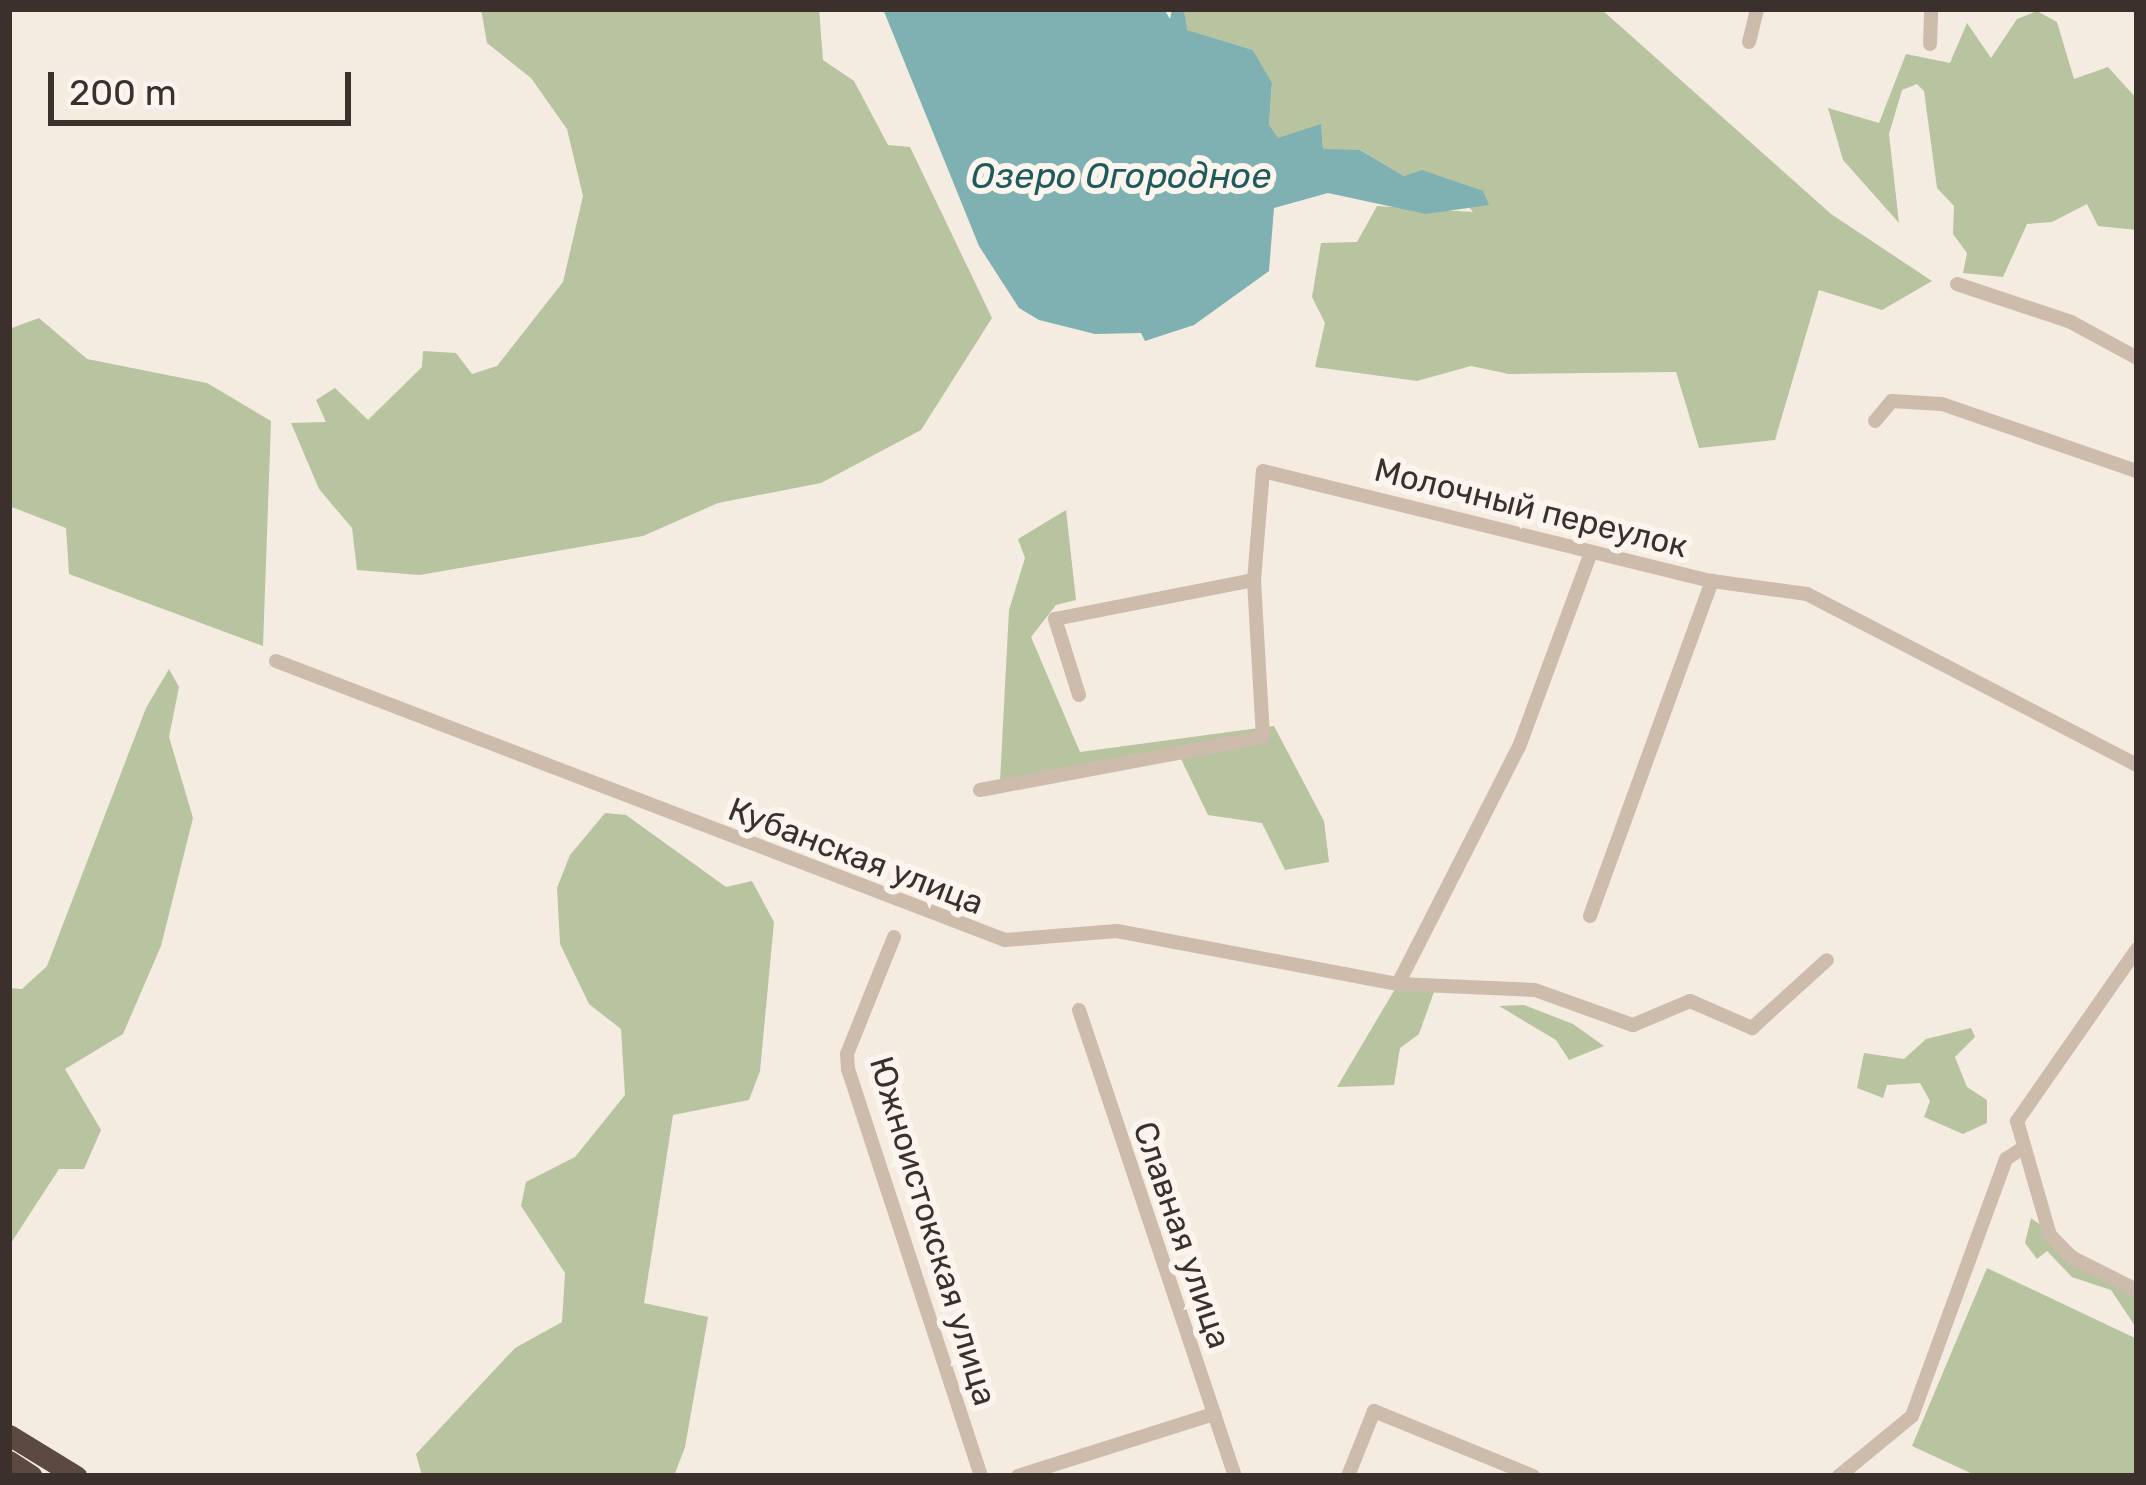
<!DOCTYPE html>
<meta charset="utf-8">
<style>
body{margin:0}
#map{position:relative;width:2146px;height:1485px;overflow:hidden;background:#f4ebe1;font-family:Rubik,sans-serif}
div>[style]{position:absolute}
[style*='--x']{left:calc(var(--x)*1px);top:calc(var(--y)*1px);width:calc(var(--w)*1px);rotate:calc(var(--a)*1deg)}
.green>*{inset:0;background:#b8c4a0}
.water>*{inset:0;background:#7fb0b2}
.minor>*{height:14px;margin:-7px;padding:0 7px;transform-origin:7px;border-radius:7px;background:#cdbbac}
.highway>*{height:21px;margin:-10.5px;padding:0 10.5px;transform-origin:10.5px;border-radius:10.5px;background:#5c4a42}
span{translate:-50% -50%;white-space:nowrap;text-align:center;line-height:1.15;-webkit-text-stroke:12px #fbf5ee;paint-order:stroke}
.street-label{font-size:33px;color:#3b302b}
.water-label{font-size:36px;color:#1f5a5e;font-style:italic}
.frame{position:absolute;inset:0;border:12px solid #3b302b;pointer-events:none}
.scale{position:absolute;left:48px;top:72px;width:303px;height:54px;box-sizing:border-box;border:6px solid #3b302b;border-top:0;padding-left:15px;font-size:36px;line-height:42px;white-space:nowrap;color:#3b302b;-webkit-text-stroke:9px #fbf5ee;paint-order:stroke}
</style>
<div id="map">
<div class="green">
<div style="clip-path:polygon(481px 9px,819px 9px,823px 60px,854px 81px,888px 145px,910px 147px,992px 318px,921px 430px,821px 483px,718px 503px,643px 536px,420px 575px,357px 570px,352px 528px,319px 489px,291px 423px,326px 422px,316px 400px,335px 388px,368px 420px,422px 367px,423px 351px,456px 353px,472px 374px,497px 366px,563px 282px,583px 196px,567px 129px,531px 78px,487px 43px)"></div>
<div style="clip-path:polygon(1184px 9px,1601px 9px,1831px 214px,1932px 281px,1882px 310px,1819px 290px,1775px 440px,1699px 448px,1676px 372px,1509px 374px,1471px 366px,1417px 381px,1315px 367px,1325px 323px,1312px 297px,1321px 243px,1357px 242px,1377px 206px,1473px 212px,1445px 179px,1422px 171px,1404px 176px,1360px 150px,1323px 150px,1321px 126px,1278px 139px,1269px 126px,1272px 84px,1253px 50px,1186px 30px)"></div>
<div style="clip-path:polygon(2037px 11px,2057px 22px,2074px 79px,2108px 67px,2137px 99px,2137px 230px,2098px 226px,2087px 204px,2052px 222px,2027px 224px,2003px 277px,1963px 273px,1967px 253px,1953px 234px,1954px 206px,1937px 188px,1924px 91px,1917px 84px,1902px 90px,1889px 134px,1899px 223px,1843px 160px,1828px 108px,1879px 123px,1906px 54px,1950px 63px,1967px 23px,1991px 58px,2017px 19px)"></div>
<div style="clip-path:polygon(39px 318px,87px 359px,207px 383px,271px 421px,263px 646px,69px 574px,66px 528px,9px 506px,9px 329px)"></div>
<div style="clip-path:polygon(1066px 510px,1076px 600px,1056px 605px,1031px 637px,1080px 752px,1274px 726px,1324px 821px,1329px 862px,1285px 870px,1262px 823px,1208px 815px,1181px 759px,1000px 781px,1009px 610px,1025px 558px,1018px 539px)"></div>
<div style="clip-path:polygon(169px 669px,179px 687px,169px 737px,193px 818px,161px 946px,123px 1034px,65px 1069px,101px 1130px,84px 1169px,59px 1169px,9px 1246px,9px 988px,22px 989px,47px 966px,146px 708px)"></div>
<div style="clip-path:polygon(605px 813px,626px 815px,726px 887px,752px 881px,774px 922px,760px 1071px,749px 1100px,673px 1115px,644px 1303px,708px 1317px,685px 1447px,674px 1476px,422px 1476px,416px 1454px,515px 1348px,562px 1322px,565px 1273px,521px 1206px,526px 1182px,575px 1157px,625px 1095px,621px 1029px,589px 1004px,560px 944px,557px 888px,570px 855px)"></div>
<div style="clip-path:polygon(1398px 984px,1435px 989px,1419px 1034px,1400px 1048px,1394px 1085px,1337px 1087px)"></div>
<div style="clip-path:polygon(1524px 1005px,1573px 1024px,1604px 1046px,1569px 1060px,1556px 1040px,1499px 1006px)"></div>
<div style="clip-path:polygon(1971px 1028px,1975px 1037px,1955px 1057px,1967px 1087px,1987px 1100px,1987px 1123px,1963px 1134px,1924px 1117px,1930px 1101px,1920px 1083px,1887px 1085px,1883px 1098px,1857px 1088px,1864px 1053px,1904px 1059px,1926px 1039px)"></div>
<div style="clip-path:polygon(2031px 1218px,2137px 1296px,2137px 1329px,2111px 1290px,2072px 1277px,2047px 1251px,2037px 1259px,2025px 1243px)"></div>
<div style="clip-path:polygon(1987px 1268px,2137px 1339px,2137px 1476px,1977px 1476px,1912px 1446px)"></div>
</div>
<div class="water">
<div style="clip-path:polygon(883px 9px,1164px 9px,1170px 19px,1172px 9px,1184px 9px,1187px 30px,1253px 50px,1272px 83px,1269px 125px,1278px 138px,1321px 124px,1323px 149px,1360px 150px,1404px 176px,1422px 170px,1483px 191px,1489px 205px,1426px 214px,1328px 193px,1274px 208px,1269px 271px,1194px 325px,1145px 341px,1141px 333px,1095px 334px,1039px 320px,1019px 308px,979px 246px)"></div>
</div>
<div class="minor">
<div style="--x:1749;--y:42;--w:34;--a:-76"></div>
<div style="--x:1930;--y:44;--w:35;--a:-88"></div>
<div style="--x:1957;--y:284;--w:120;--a:18.4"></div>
<div style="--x:2071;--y:322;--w:75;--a:28.6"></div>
<div style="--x:1875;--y:421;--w:26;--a:-50"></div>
<div style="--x:1892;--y:401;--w:50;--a:3.4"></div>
<div style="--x:1942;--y:404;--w:206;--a:19"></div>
<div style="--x:276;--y:661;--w:781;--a:20.94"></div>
<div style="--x:1005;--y:940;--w:112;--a:-4.6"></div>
<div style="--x:1117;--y:931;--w:286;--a:10.7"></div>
<div style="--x:1398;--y:984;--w:137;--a:2.5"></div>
<div style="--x:1535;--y:990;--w:104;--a:19.7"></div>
<div style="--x:1633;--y:1025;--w:62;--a:-22.8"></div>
<div style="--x:1690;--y:1001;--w:68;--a:23.5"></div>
<div style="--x:1752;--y:1028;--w:101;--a:-42.2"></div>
<div style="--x:1079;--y:695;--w:80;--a:-107.5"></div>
<div style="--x:1055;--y:619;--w:203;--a:-11.1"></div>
<div style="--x:1254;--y:580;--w:109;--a:-85.3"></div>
<div style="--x:1263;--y:471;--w:462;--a:13.8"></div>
<div style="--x:1712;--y:581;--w:96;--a:7.8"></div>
<div style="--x:1807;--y:594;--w:372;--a:27.4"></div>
<div style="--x:980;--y:790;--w:288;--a:-10.6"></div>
<div style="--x:1263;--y:737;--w:157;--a:-93.3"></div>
<div style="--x:1590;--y:916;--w:357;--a:-70"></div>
<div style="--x:894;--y:937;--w:126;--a:111.9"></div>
<div style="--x:847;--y:1054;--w:15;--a:86"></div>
<div style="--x:848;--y:1069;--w:428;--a:71.9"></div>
<div style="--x:2137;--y:949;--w:210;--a:124.9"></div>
<div style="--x:2017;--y:1121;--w:119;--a:73.9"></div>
<div style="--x:2050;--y:1235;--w:30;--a:46"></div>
<div style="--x:2071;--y:1257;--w:74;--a:26.6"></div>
<div style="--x:1398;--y:984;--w:266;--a:-63"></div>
<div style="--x:1519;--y:747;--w:208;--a:-69.7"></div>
<div style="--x:1079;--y:1010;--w:491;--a:71.5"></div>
<div style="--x:1018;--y:1476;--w:206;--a:-17.6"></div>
<div style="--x:1348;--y:1476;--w:70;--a:-68.2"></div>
<div style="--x:1374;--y:1411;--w:172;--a:22.2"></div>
<div style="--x:1839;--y:1476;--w:94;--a:-39.4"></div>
<div style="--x:1912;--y:1416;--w:274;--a:-69.9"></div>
<div style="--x:2006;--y:1159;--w:20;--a:-33"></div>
</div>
<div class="highway">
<div style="--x:9;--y:1435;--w:79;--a:31.5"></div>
<div style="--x:9;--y:1461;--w:27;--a:33"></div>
</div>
<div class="street-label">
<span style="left:1531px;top:508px;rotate:14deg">Молочный переулок</span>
<span style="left:856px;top:856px;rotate:21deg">Кубанская улица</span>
<span style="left:933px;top:1231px;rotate:73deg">Южноистокская улица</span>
<span style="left:1182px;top:1235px;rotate:71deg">Славная улица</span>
</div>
<div class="water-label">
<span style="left:1121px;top:176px">Озеро Огородное</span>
</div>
<div class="frame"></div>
<div class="scale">200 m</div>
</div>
